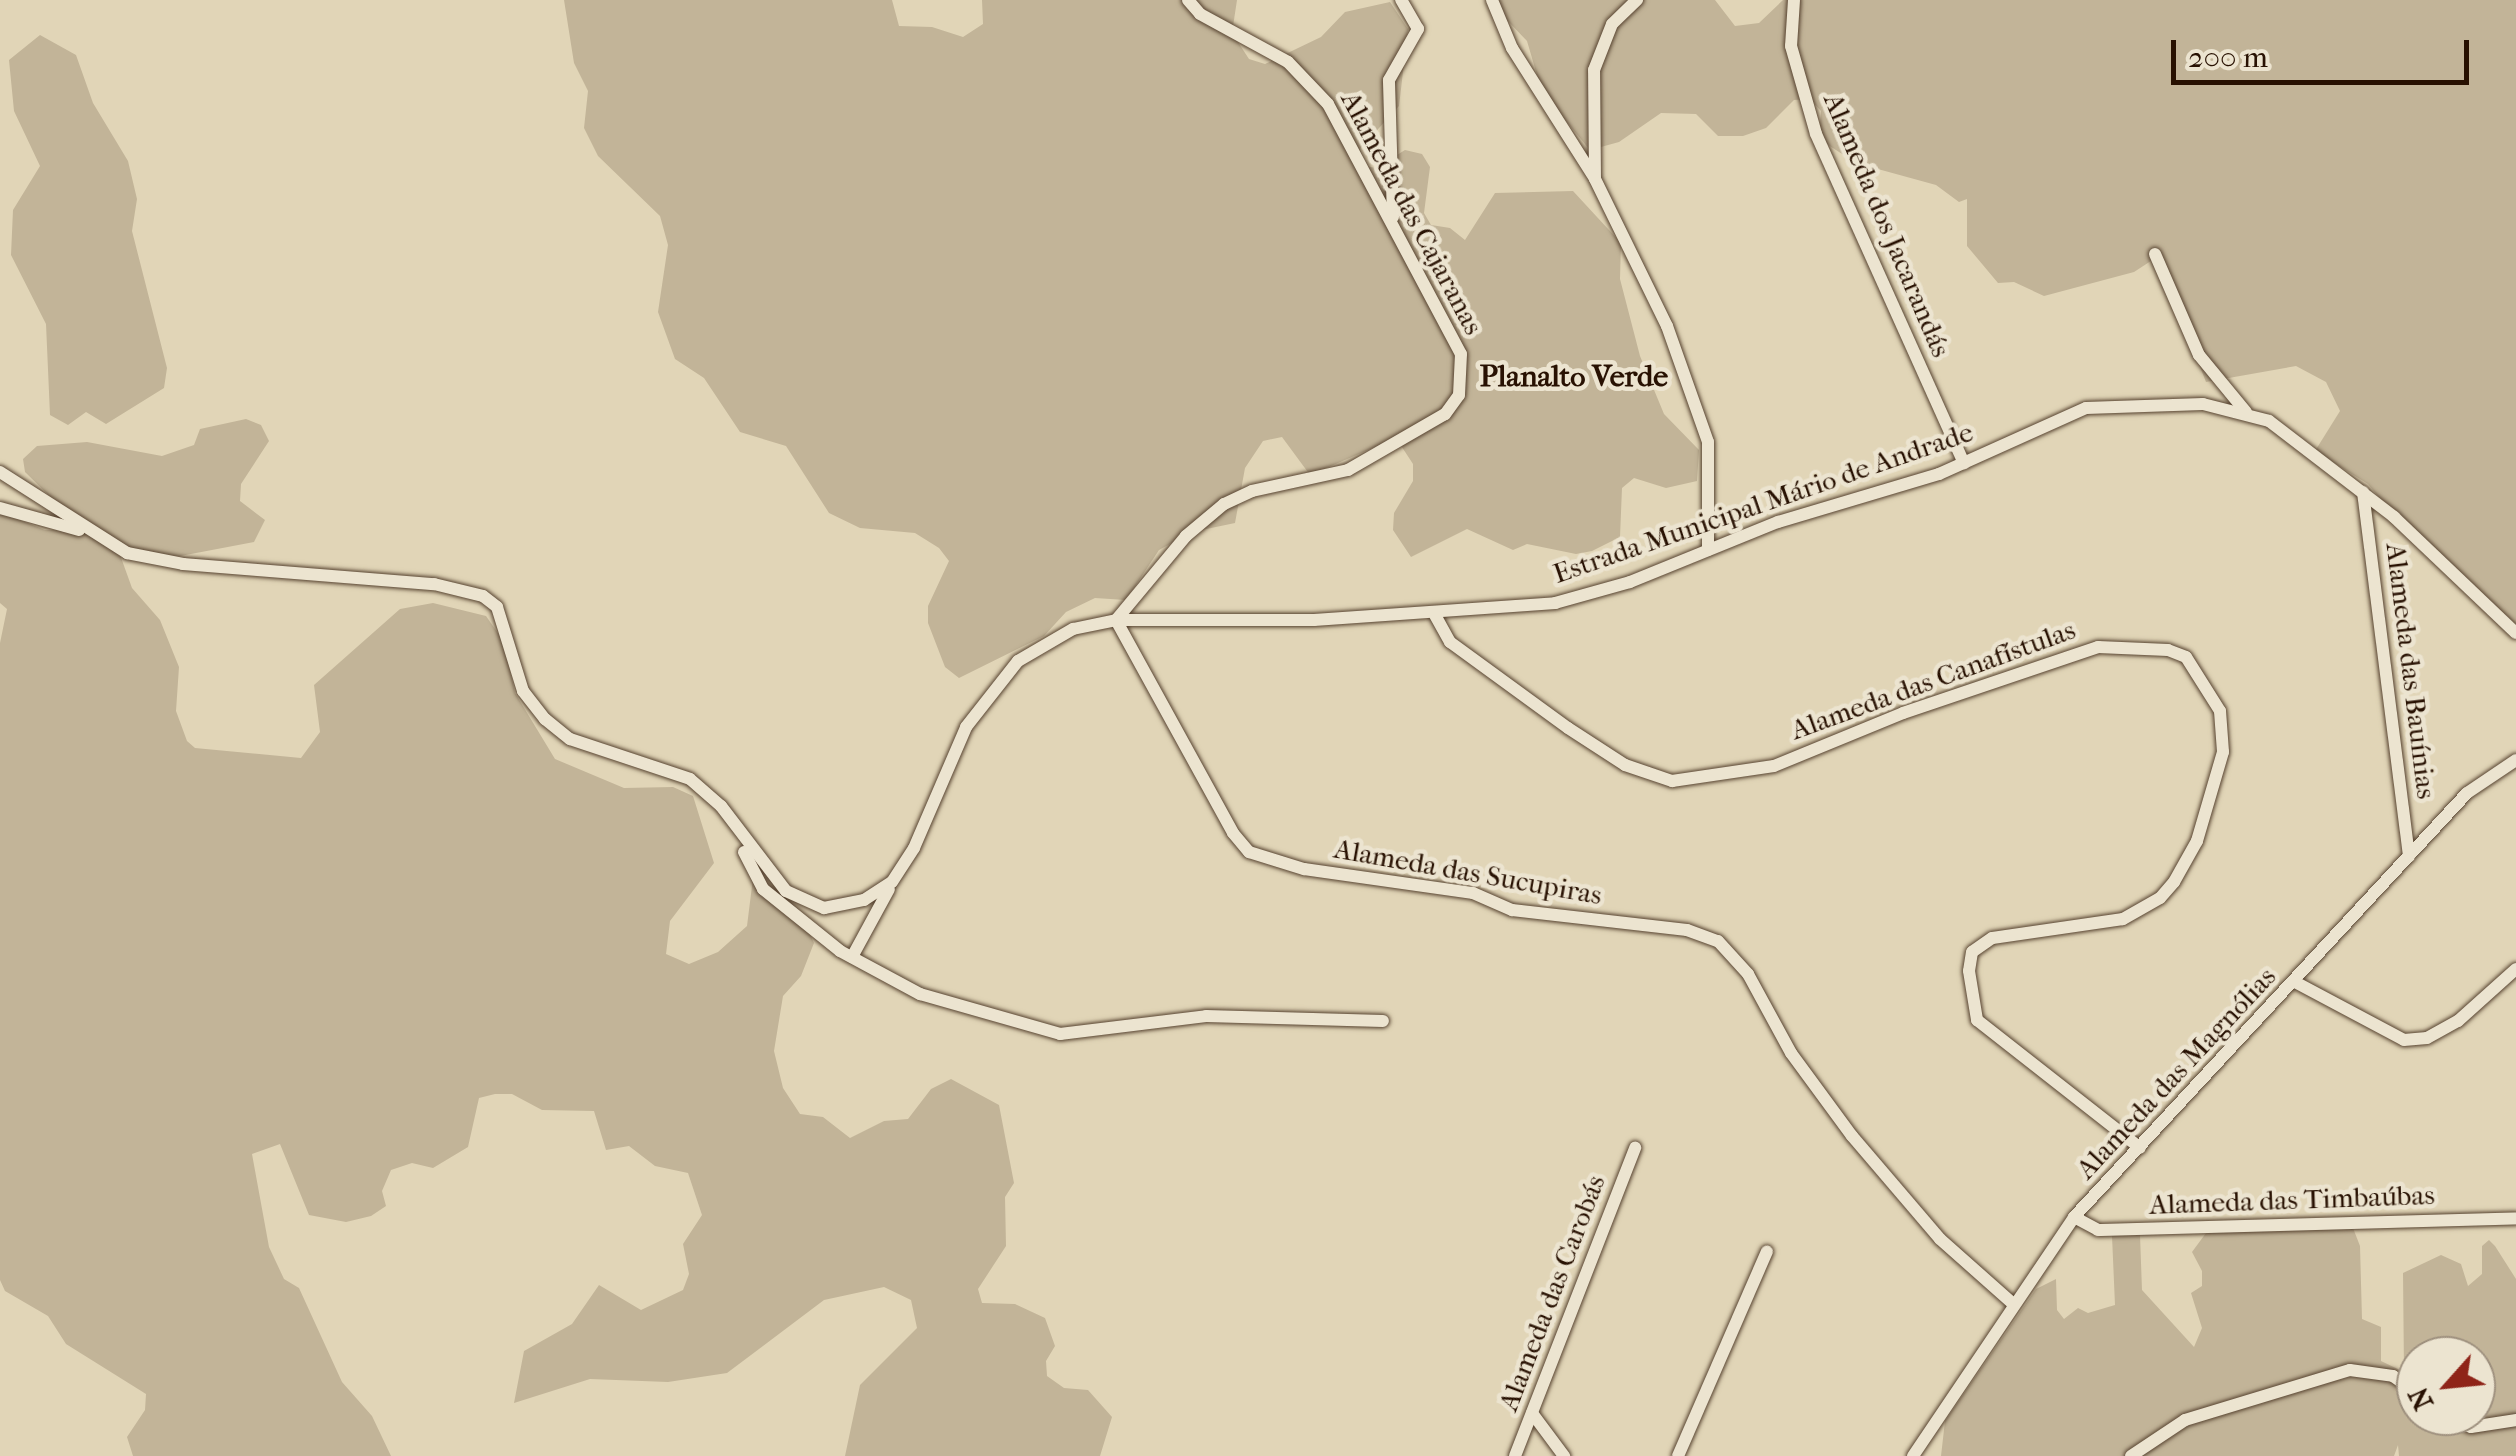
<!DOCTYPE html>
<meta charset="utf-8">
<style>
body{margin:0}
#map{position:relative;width:2516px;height:1456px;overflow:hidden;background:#e1d5b7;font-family:"IM FELL French Canon",serif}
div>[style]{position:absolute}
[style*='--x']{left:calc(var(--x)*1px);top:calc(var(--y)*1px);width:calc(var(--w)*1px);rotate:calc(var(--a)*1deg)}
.green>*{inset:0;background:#c2b498}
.roads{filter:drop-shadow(0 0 2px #56422f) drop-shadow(0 0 2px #56422f)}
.minor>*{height:12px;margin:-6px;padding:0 6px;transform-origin:6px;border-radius:6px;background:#ece4d0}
span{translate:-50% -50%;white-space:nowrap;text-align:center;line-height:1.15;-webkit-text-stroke:9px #ece4d0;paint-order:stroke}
.street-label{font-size:28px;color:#281102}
.neighbourhood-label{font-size:30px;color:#281102;font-weight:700}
.north{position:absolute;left:2396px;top:1336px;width:100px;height:100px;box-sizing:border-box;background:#ece4d0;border:2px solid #9e907e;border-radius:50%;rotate:243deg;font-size:28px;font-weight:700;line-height:40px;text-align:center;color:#281102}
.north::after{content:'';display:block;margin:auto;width:35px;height:45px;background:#8f2418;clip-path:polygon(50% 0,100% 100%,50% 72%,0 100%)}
.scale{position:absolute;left:2171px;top:40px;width:298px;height:45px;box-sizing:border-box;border:5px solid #281102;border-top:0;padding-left:12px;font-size:30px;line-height:35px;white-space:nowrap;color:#281102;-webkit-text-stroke:8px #ece4d0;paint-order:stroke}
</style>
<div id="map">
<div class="green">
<div style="clip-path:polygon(564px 0,892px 0,899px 26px,932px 27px,963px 37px,983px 24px,982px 0,1237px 0,1232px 33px,1249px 59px,1265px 64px,1321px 37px,1345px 12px,1390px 2px,1408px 29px,1399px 106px,1360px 149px,1365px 166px,1376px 168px,1405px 150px,1422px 154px,1430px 167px,1424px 213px,1431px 225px,1450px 228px,1465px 240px,1495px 193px,1573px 191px,1621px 243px,1620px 279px,1640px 356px,1664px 414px,1699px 450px,1697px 481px,1666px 488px,1634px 478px,1622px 488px,1620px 537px,1592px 551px,1576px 554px,1527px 544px,1513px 550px,1467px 529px,1411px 557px,1393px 530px,1394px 513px,1413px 481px,1413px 464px,1396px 438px,1310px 475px,1282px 437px,1263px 441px,1245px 468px,1235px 523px,1192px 532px,1159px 550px,1126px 600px,1095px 598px,1066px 612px,1044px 636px,959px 678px,945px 667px,928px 623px,928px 606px,949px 561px,939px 548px,915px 533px,860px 528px,829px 513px,786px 446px,740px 432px,704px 378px,675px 359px,658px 312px,668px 245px,660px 216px,598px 156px,584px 128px,588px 91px,574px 63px)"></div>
<div style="clip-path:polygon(1488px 0,1715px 0,1735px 26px,1759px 23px,1783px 0,2516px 0,2516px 624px,2399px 522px,2368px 484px,2315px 451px,2340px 411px,2326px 382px,2296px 366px,2206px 382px,2157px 257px,2134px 272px,2044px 296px,2014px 282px,1998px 283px,1967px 246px,1967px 199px,1959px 202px,1936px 185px,1856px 163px,1819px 139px,1821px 111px,1810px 99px,1794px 100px,1766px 128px,1743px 136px,1718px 136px,1696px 114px,1661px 113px,1619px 142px,1590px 150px,1542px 92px,1527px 41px)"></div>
<div style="clip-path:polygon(40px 35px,76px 55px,93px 103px,128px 161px,137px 199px,132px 231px,167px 368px,164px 388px,106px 424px,86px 412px,68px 425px,50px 415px,46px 324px,11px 255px,13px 210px,40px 166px,14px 111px,9px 60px)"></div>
<div style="clip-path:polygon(246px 419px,261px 425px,269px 441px,241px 484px,240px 501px,265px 520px,254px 542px,175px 557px,119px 552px,132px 588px,160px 620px,179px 667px,176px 711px,187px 741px,195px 748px,301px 758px,320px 732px,314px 685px,400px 609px,433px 603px,486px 616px,504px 642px,515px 693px,555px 759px,624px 788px,673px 787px,693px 796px,714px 863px,670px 921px,666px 954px,689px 964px,718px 952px,747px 926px,753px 878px,769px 877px,799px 911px,814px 943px,801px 976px,783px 996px,774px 1051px,783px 1088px,800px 1114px,823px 1117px,850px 1138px,884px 1121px,908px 1119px,931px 1089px,951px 1079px,999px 1105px,1014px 1183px,1005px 1197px,1006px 1246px,978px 1289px,982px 1303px,1015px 1304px,1045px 1318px,1055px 1346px,1046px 1361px,1047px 1376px,1064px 1388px,1088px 1390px,1112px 1417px,1100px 1456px,845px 1456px,860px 1385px,917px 1328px,911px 1300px,884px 1287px,824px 1300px,727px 1373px,668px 1382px,590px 1379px,514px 1403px,524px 1351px,572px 1324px,599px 1285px,641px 1310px,683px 1290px,689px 1274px,683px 1244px,702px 1215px,688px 1173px,655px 1166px,629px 1146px,606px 1150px,594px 1111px,542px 1110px,512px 1094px,495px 1094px,479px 1098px,468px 1147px,433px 1168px,412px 1163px,391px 1170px,382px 1191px,386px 1206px,371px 1216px,346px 1222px,309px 1215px,280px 1144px,252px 1154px,269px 1247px,284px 1279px,299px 1288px,342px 1382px,372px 1416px,391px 1456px,133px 1456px,127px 1437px,145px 1410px,146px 1394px,66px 1344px,48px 1316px,5px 1291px,0 1280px,0 643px,7px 609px,0 603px,0 512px,45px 530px,74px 530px,73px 519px,25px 472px,23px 459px,37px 446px,87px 442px,162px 456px,194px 445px,200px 429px)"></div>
<div style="clip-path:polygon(evenodd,2353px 1228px,2360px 1246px,2362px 1319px,2381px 1327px,2381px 1361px,2404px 1372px,2403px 1273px,2441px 1255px,2461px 1264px,2468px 1286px,2482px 1274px,2482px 1246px,2489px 1240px,2495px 1246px,2516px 1279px,2516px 1456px,2399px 1456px,2398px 1445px,2394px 1456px,1941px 1456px,1945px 1421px,2036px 1289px,2056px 1279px,2057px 1310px,2064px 1319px,2078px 1308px,2088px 1313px,2115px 1305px,2112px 1236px,2140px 1235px,2142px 1290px,2194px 1347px,2202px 1328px,2191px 1293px,2202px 1286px,2202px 1271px,2192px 1252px,2206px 1233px,2353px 1228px,2416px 1356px,2476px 1356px,2476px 1416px,2416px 1416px,2416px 1356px)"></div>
</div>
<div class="roads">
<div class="minor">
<div style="--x:1188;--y:0;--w:18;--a:49"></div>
<div style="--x:1200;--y:14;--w:100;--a:28.6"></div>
<div style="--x:1288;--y:62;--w:58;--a:46.4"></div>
<div style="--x:1328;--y:104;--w:283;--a:62"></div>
<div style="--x:1461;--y:354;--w:41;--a:92.8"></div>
<div style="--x:1459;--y:395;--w:24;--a:126"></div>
<div style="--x:1445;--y:414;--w:112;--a:150"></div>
<div style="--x:1348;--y:470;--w:98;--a:167.7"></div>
<div style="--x:1252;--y:491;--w:31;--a:155"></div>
<div style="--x:1224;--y:504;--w:50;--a:139.9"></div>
<div style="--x:1186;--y:536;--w:109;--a:129.8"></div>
<div style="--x:1116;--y:620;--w:243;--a:61.2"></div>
<div style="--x:1233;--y:833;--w:25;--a:50"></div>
<div style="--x:1249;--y:852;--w:58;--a:17.2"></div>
<div style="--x:1304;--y:869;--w:171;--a:8.1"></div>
<div style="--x:1473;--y:893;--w:43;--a:23.6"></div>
<div style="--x:1512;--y:910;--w:176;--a:6.5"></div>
<div style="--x:1687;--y:930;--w:33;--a:20"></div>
<div style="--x:1718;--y:941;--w:45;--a:47.7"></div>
<div style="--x:1748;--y:974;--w:90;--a:61.4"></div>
<div style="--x:1791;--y:1053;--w:103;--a:53.7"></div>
<div style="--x:1852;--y:1136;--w:135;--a:49.5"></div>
<div style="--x:1940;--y:1239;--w:95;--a:41.6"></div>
<div style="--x:1492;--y:0;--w:52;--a:67.4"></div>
<div style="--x:1512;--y:48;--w:155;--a:57.6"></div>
<div style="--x:1595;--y:179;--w:164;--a:63.9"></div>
<div style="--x:1667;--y:326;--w:123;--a:70.5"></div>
<div style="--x:1708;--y:442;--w:108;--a:90"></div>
<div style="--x:1794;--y:0;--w:46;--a:93.7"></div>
<div style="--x:1791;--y:46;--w:91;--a:74.1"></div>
<div style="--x:1816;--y:134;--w:361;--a:65.8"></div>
<div style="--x:1595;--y:179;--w:109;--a:-90.5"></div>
<div style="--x:1594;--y:70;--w:49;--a:-68.6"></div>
<div style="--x:1612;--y:24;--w:35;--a:-44"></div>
<div style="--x:1393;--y:217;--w:137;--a:-91.7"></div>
<div style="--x:1389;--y:80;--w:59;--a:-60.4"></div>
<div style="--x:1418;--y:29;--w:34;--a:-120"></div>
<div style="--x:2155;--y:254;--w:110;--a:66.5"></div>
<div style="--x:2199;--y:355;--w:74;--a:50.5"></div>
<div style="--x:0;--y:472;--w:151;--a:32.5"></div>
<div style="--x:127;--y:553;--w:57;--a:11.1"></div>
<div style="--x:183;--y:564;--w:252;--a:4.6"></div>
<div style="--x:434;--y:584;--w:50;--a:13.8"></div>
<div style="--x:483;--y:596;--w:18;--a:38"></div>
<div style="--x:497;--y:607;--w:88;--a:72.8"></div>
<div style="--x:523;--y:691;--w:36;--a:52"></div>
<div style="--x:545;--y:719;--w:32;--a:39"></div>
<div style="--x:570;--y:739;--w:126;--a:18.4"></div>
<div style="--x:690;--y:779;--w:41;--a:41.1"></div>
<div style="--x:721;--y:806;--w:107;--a:52.6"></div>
<div style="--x:786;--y:891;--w:42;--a:24.1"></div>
<div style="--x:824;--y:908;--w:41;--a:-11.3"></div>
<div style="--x:864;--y:900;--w:33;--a:-33"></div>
<div style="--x:892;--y:882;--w:40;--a:-57.1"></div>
<div style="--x:914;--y:848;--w:132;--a:-66.7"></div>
<div style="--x:966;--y:727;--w:84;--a:-51.8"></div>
<div style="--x:1018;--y:661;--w:64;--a:-30.2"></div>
<div style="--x:1073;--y:629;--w:44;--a:-11.8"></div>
<div style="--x:1116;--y:620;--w:198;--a:0"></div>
<div style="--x:1314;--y:620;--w:242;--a:-4"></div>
<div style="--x:1555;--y:603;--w:78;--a:-15.6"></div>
<div style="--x:1630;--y:582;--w:160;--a:-22.1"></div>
<div style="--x:1778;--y:522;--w:168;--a:-16.6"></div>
<div style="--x:1939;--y:474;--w:161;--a:-24.2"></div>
<div style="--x:2086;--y:408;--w:117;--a:-2"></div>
<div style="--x:2203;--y:404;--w:68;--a:14.4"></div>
<div style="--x:2269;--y:421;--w:158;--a:37.5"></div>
<div style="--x:2394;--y:517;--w:168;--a:43.6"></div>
<div style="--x:2363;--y:492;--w:367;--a:82.8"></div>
<div style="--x:0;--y:508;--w:82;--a:15.6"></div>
<div style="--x:1435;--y:615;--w:31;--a:61"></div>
<div style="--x:1450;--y:642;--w:146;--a:36.1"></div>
<div style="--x:1568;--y:728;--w:68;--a:33"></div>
<div style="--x:1625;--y:765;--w:50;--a:18.8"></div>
<div style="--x:1672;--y:781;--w:103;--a:-8.4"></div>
<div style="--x:1774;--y:766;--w:139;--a:-22.3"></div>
<div style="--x:1903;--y:713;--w:206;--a:-18.7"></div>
<div style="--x:2098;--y:647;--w:70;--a:2.5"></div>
<div style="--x:2168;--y:650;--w:19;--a:21"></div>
<div style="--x:2186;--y:657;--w:64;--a:57.8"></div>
<div style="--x:2220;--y:711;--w:41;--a:85.8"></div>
<div style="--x:2223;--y:752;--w:93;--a:106.3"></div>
<div style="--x:2197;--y:841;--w:47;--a:119.3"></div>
<div style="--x:2174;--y:882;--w:21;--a:131"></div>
<div style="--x:2160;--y:898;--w:43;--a:150.4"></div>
<div style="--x:2123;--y:919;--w:132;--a:171.7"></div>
<div style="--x:1992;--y:938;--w:24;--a:145"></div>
<div style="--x:1972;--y:952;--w:19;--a:99"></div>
<div style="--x:1969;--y:971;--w:50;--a:80.7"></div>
<div style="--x:1977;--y:1020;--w:207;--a:38.1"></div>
<div style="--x:744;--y:852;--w:42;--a:62.8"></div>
<div style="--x:763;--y:889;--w:99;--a:38.8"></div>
<div style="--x:840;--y:951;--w:91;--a:28.3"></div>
<div style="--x:920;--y:994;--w:146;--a:15.9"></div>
<div style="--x:1060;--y:1034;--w:147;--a:-7"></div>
<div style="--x:1206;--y:1016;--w:177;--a:1.6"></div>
<div style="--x:852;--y:957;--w:77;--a:-61.4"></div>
<div style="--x:2295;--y:982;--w:123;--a:28"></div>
<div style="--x:2404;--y:1040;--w:23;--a:-5"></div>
<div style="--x:2427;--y:1038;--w:35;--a:-29"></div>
<div style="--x:2458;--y:1021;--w:78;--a:-41.9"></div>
<div style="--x:2074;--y:1217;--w:27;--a:28"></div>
<div style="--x:2098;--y:1230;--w:418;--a:-1.6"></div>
<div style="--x:1532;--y:1413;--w:54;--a:53.3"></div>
<div style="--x:2446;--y:1416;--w:27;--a:24"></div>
<div style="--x:2471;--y:1427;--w:46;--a:-8.8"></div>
<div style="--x:1515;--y:1456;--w:331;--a:-68.7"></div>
<div style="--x:1678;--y:1456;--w:223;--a:-66.5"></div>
<div style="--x:1913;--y:1456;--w:288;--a:-56"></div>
<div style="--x:2074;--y:1217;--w:578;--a:-47.17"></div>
<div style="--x:2467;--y:793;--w:59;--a:-34"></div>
<div style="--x:2131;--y:1456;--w:65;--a:-33.7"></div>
<div style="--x:2185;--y:1420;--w:172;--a:-16.9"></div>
<div style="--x:2350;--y:1370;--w:43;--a:7.9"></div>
<div style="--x:2393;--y:1376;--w:28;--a:35"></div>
</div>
</div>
<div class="street-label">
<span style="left:1412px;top:213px;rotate:62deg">Alameda das Cajaranas</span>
<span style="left:1887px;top:225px;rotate:67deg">Alameda dos Jacarandás</span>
<span style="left:1763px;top:503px;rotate:-19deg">Estrada Municipal Mário de Andrade</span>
<span style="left:2411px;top:671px;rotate:83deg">Alameda das Bauínias</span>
<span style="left:1933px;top:680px;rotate:-20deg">Alameda das Canafístulas</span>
<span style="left:1468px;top:872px;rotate:10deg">Alameda das Sucupiras</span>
<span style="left:2176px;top:1073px;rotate:-47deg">Alameda das Magnólias</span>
<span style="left:2292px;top:1200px;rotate:-2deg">Alameda das Timbaúbas</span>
<span style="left:1552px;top:1293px;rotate:-69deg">Alameda das Carobás</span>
</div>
<div class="neighbourhood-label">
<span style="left:1574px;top:377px">Planalto Verde</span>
</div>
<div class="north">N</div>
<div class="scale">200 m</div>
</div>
